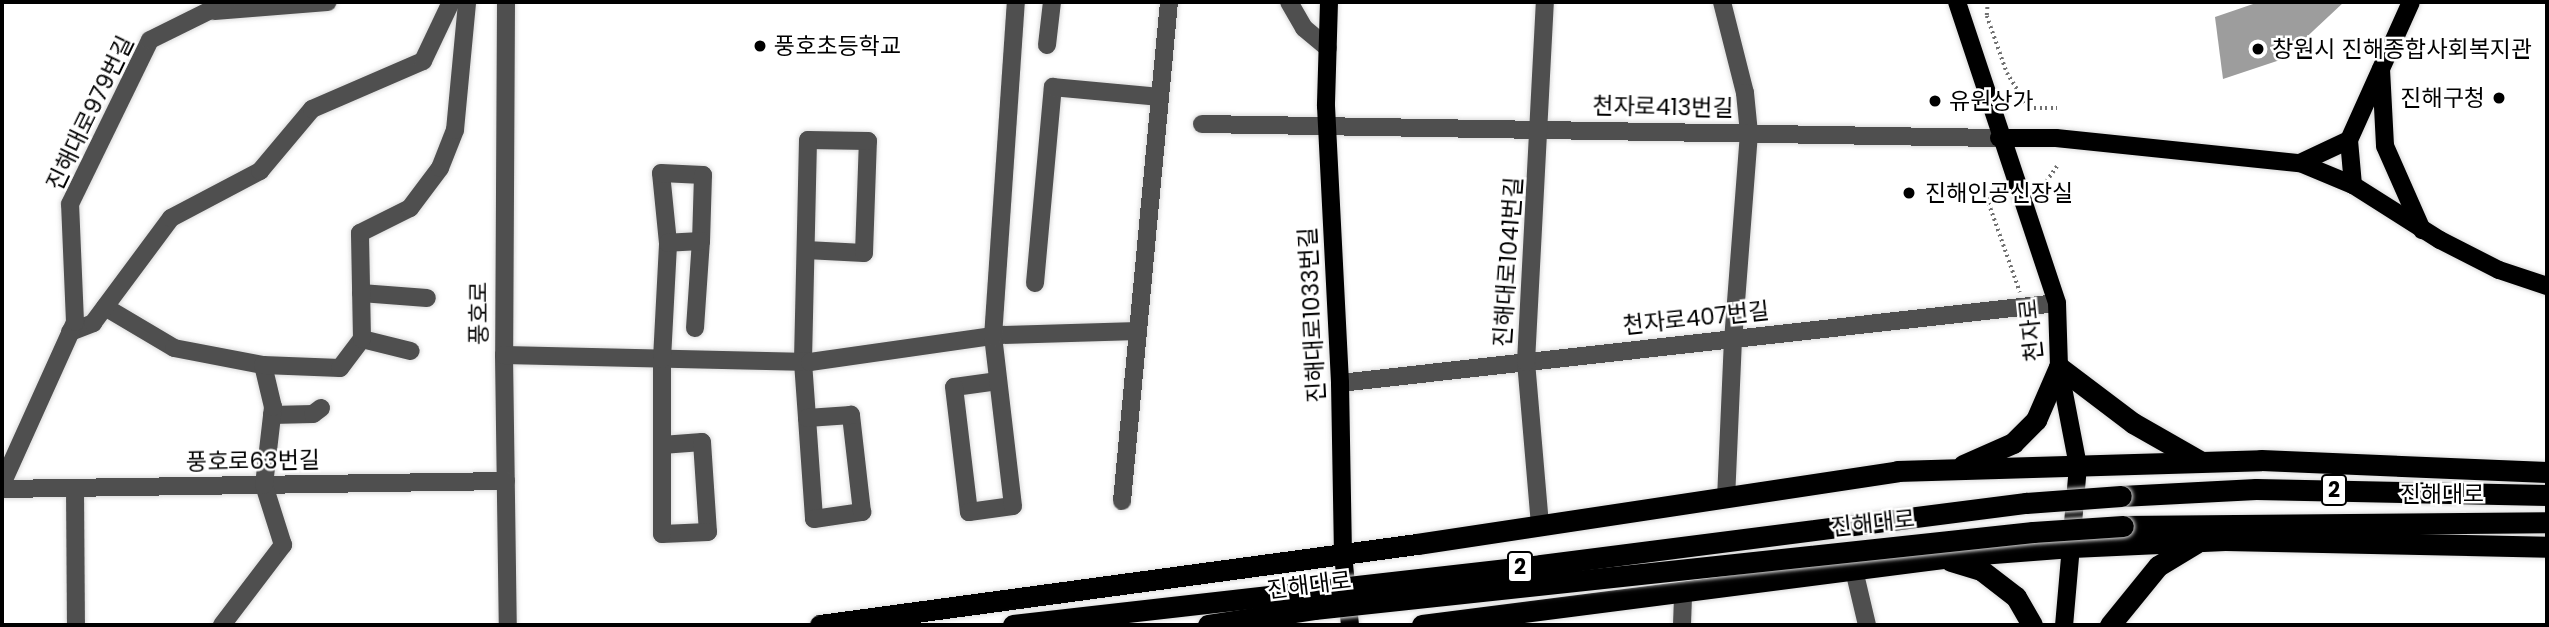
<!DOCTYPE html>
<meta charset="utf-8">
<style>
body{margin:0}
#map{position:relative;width:2549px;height:627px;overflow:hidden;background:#fff;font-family:Poppins,"Noto Sans KR",sans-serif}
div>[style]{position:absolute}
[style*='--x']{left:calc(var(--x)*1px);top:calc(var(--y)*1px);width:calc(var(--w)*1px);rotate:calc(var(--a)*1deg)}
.water>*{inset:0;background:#9d9d9d}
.path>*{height:3.5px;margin-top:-1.75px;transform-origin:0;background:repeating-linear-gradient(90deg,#717171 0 2px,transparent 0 5.5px)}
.roads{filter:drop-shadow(0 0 2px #dbdbdb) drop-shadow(0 0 2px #dbdbdb)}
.minor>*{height:18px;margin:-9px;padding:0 9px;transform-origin:9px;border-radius:9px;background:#4f4f4f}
.major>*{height:18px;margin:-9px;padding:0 9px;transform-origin:9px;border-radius:9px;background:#000}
.highway>*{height:21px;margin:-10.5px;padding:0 10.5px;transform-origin:10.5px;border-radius:10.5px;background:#000}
.bridges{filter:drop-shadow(0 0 2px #dbdbdb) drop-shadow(0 0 2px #dbdbdb)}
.highway-bridge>*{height:21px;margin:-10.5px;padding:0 10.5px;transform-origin:10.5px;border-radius:10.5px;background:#000}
.dots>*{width:19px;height:19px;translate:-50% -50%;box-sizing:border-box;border:4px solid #fff;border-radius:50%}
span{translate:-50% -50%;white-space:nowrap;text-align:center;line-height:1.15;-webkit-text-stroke:5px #fff;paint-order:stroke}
.shield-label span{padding:2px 5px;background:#fff;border:2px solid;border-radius:5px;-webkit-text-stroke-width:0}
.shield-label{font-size:21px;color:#000;font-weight:700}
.poi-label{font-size:23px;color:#000}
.left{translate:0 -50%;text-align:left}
.right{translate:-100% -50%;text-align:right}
.street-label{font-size:23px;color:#000}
.frame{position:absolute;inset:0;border:4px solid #000;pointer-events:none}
</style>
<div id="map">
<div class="water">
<div style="clip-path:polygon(2259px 2px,2344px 2px,2283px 59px,2223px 79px,2215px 17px)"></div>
</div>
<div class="path">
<div style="--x:1988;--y:2;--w:14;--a:94"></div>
<div style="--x:1987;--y:16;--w:60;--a:70.7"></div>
<div style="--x:2007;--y:73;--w:41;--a:57.8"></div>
<div style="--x:2029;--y:108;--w:28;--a:0"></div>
<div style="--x:2043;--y:186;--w:24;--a:-55"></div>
<div style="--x:1987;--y:198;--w:100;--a:70.7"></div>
</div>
<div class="roads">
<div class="minor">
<div style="--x:506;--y:2;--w:353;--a:90.3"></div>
<div style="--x:504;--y:355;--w:270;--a:89.2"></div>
<div style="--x:1289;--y:2;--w:30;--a:60"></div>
<div style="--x:1304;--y:28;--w:31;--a:40"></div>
<div style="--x:1722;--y:2;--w:94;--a:75.8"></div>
<div style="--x:1745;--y:93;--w:40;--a:84.3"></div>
<div style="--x:1749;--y:133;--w:207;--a:94.4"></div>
<div style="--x:1733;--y:339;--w:158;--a:92.5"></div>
<div style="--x:214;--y:11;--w:114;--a:-4.5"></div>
<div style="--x:1047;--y:45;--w:43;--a:-83.4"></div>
<div style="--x:1202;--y:124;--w:797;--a:1.01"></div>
<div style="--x:806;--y:250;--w:58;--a:3"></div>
<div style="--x:864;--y:253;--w:112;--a:-88"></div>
<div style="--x:868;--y:141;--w:60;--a:-179"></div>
<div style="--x:808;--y:140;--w:222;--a:91.3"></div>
<div style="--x:803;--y:362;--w:56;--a:85.9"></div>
<div style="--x:807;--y:418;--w:101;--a:86"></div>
<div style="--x:814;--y:519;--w:49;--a:-8.3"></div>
<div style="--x:862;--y:512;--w:98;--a:-96.5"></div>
<div style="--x:851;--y:415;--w:44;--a:176.1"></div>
<div style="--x:1035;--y:283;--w:197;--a:-84.8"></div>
<div style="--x:1053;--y:87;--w:107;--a:5.3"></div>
<div style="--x:361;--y:293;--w:66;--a:4.3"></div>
<div style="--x:105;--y:307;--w:80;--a:30.7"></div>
<div style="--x:174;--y:348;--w:91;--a:10.8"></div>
<div style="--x:695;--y:328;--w:87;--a:-86.1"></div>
<div style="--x:70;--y:332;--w:25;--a:-21"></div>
<div style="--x:93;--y:323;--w:131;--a:-53.4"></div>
<div style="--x:171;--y:218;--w:101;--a:-27.8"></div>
<div style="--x:260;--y:171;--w:81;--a:-50"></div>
<div style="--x:312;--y:109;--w:121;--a:-23.4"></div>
<div style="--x:423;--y:61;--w:65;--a:-64.6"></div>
<div style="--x:362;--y:339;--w:50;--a:13.8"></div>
<div style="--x:504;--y:355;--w:306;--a:1.3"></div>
<div style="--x:810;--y:362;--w:192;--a:-8.1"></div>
<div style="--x:1000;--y:335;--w:138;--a:-1.7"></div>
<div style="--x:998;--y:381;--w:44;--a:172.2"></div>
<div style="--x:954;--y:387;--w:126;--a:83.2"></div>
<div style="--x:969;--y:512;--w:44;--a:-7.8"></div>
<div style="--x:1013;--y:506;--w:170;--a:-96.7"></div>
<div style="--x:993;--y:337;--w:336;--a:-86.1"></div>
<div style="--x:1340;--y:383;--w:721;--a:-6.37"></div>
<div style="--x:272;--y:415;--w:41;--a:-1.4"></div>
<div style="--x:313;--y:414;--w:10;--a:-37"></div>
<div style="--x:662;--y:445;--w:40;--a:-4.3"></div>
<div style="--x:702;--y:442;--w:90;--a:86.2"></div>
<div style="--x:708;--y:532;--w:46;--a:177.5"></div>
<div style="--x:662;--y:534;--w:175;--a:-90"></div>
<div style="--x:662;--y:359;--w:116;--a:-87"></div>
<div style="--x:668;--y:243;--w:70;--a:-95.7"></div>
<div style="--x:661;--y:173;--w:42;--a:2.7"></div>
<div style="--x:703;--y:175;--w:66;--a:91.7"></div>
<div style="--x:701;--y:241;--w:33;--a:177"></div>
<div style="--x:2;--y:484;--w:178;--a:-65.7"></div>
<div style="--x:75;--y:322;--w:118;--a:-92.4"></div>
<div style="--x:70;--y:204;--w:182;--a:-64"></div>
<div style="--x:150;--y:40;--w:86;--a:-26.3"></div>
<div style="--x:75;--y:488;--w:137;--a:89.6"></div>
<div style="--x:2;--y:489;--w:504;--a:-0.91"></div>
<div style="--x:1122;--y:501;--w:501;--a:-84.62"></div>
<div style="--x:1540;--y:525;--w:164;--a:-94.9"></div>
<div style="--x:1526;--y:362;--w:361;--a:-87"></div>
<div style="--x:1854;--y:570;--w:57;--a:76.7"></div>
<div style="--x:222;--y:625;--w:101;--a:-52.7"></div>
<div style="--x:283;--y:545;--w:63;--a:-107.6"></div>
<div style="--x:264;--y:485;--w:79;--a:-83.4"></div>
<div style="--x:273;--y:407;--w:43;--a:-103.4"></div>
<div style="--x:263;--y:365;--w:77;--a:2.2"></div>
<div style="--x:340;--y:368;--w:36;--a:-53"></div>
<div style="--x:362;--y:339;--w:106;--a:-91.1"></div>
<div style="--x:360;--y:233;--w:56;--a:-26.6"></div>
<div style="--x:410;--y:208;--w:50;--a:-53.1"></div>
<div style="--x:440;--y:168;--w:41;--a:-68.5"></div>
<div style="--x:455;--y:130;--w:129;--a:-84.6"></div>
<div style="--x:1682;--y:625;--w:34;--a:-88"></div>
</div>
<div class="major">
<div style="--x:1329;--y:2;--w:104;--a:91.7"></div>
<div style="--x:1326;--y:106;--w:277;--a:87.1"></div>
<div style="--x:1340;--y:383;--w:171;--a:89"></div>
<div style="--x:1343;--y:554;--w:71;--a:84.4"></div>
<div style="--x:1957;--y:2;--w:317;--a:71.6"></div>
<div style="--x:2057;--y:303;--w:64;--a:88.2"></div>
<div style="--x:2059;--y:367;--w:101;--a:79.1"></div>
<div style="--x:2078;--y:466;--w:160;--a:95"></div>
<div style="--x:2381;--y:69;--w:77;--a:87"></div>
<div style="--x:2385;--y:146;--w:92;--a:66.2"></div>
<div style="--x:1999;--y:138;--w:57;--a:0"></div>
<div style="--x:2056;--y:138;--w:245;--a:5.9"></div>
<div style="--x:2300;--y:163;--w:57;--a:22.5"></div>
<div style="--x:2353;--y:185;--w:45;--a:-95.1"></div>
<div style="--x:2349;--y:140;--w:54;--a:154.9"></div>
<div style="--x:2349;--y:140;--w:151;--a:-65.8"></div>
<div style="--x:2353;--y:185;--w:103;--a:32.3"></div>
<div style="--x:2440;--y:240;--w:66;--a:27"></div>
<div style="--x:2499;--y:270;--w:51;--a:18.4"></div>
</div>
<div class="highway">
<div style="--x:1963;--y:465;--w:55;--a:-23.7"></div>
<div style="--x:2013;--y:443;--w:33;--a:-45"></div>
<div style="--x:2036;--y:420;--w:58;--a:-66.5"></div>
<div style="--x:2059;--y:367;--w:93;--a:37.1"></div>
<div style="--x:2133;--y:423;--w:77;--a:29.6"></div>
<div style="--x:2121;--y:496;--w:135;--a:-3"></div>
<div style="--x:2256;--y:489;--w:291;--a:1.2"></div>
<div style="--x:2123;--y:526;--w:424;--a:-0.5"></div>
<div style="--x:1951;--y:561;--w:31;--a:17"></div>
<div style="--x:1981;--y:570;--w:44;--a:37.6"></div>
<div style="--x:2016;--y:597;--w:32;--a:60"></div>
<div style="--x:820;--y:625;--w:602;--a:-7.73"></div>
<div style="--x:1417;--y:544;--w:486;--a:-8.6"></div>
<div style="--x:1897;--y:471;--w:364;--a:-1.7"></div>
<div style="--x:2261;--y:460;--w:286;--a:2.4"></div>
<div style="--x:1422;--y:625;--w:549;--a:-7.32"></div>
<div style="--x:1967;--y:555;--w:105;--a:-4.4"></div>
<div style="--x:2072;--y:547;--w:153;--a:-2.6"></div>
<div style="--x:2225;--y:540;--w:322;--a:1.2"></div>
<div style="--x:2110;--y:625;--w:76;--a:-50.9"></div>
<div style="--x:2158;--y:566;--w:44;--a:-31.2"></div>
</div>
</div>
<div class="bridges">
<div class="highway-bridge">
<div style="--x:1013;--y:625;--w:531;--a:-6.48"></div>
<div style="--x:1541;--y:565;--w:489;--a:-7.3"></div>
<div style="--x:2026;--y:503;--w:95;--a:-4.2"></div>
<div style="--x:1208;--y:625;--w:107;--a:-8.6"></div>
<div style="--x:1314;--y:609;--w:723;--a:-6.11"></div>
<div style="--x:2033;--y:532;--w:90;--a:-3.8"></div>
</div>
</div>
<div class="dots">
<div style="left:760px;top:46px;background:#000"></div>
<div style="left:2258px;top:49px;background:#000"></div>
<div style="left:2499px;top:98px;background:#000"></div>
<div style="left:1935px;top:101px;background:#000"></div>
<div style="left:1909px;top:193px;background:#000"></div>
</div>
<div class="shield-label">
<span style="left:2334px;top:490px">2</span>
<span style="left:1520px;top:567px">2</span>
</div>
<div class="poi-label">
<span class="left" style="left:774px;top:46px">풍호초등학교</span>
<span class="left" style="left:2272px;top:49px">창원시 진해종합사회복지관</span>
<span class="right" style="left:2485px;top:98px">진해구청</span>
<span class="left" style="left:1949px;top:101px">유원상가</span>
<span class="left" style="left:1925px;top:193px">진해인공신장실</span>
</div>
<div class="street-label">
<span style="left:1663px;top:107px;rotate:1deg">천자로413번길</span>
<span style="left:90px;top:113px;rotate:-64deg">진해대로979번길</span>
<span style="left:1508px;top:262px;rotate:-86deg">진해대로1041번길</span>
<span style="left:479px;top:313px;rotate:-90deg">풍호로</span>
<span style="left:1312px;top:315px;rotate:-93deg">진해대로1033번길</span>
<span style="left:1696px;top:318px;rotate:-6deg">천자로407번길</span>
<span style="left:2031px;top:330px;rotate:-96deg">천자로</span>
<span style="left:253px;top:461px;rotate:-1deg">풍호로63번길</span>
<span style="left:2442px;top:494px">진해대로</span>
<span style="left:1873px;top:523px;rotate:-6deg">진해대로</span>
<span style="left:1309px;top:585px;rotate:-7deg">진해대로</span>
</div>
<div class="frame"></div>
</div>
